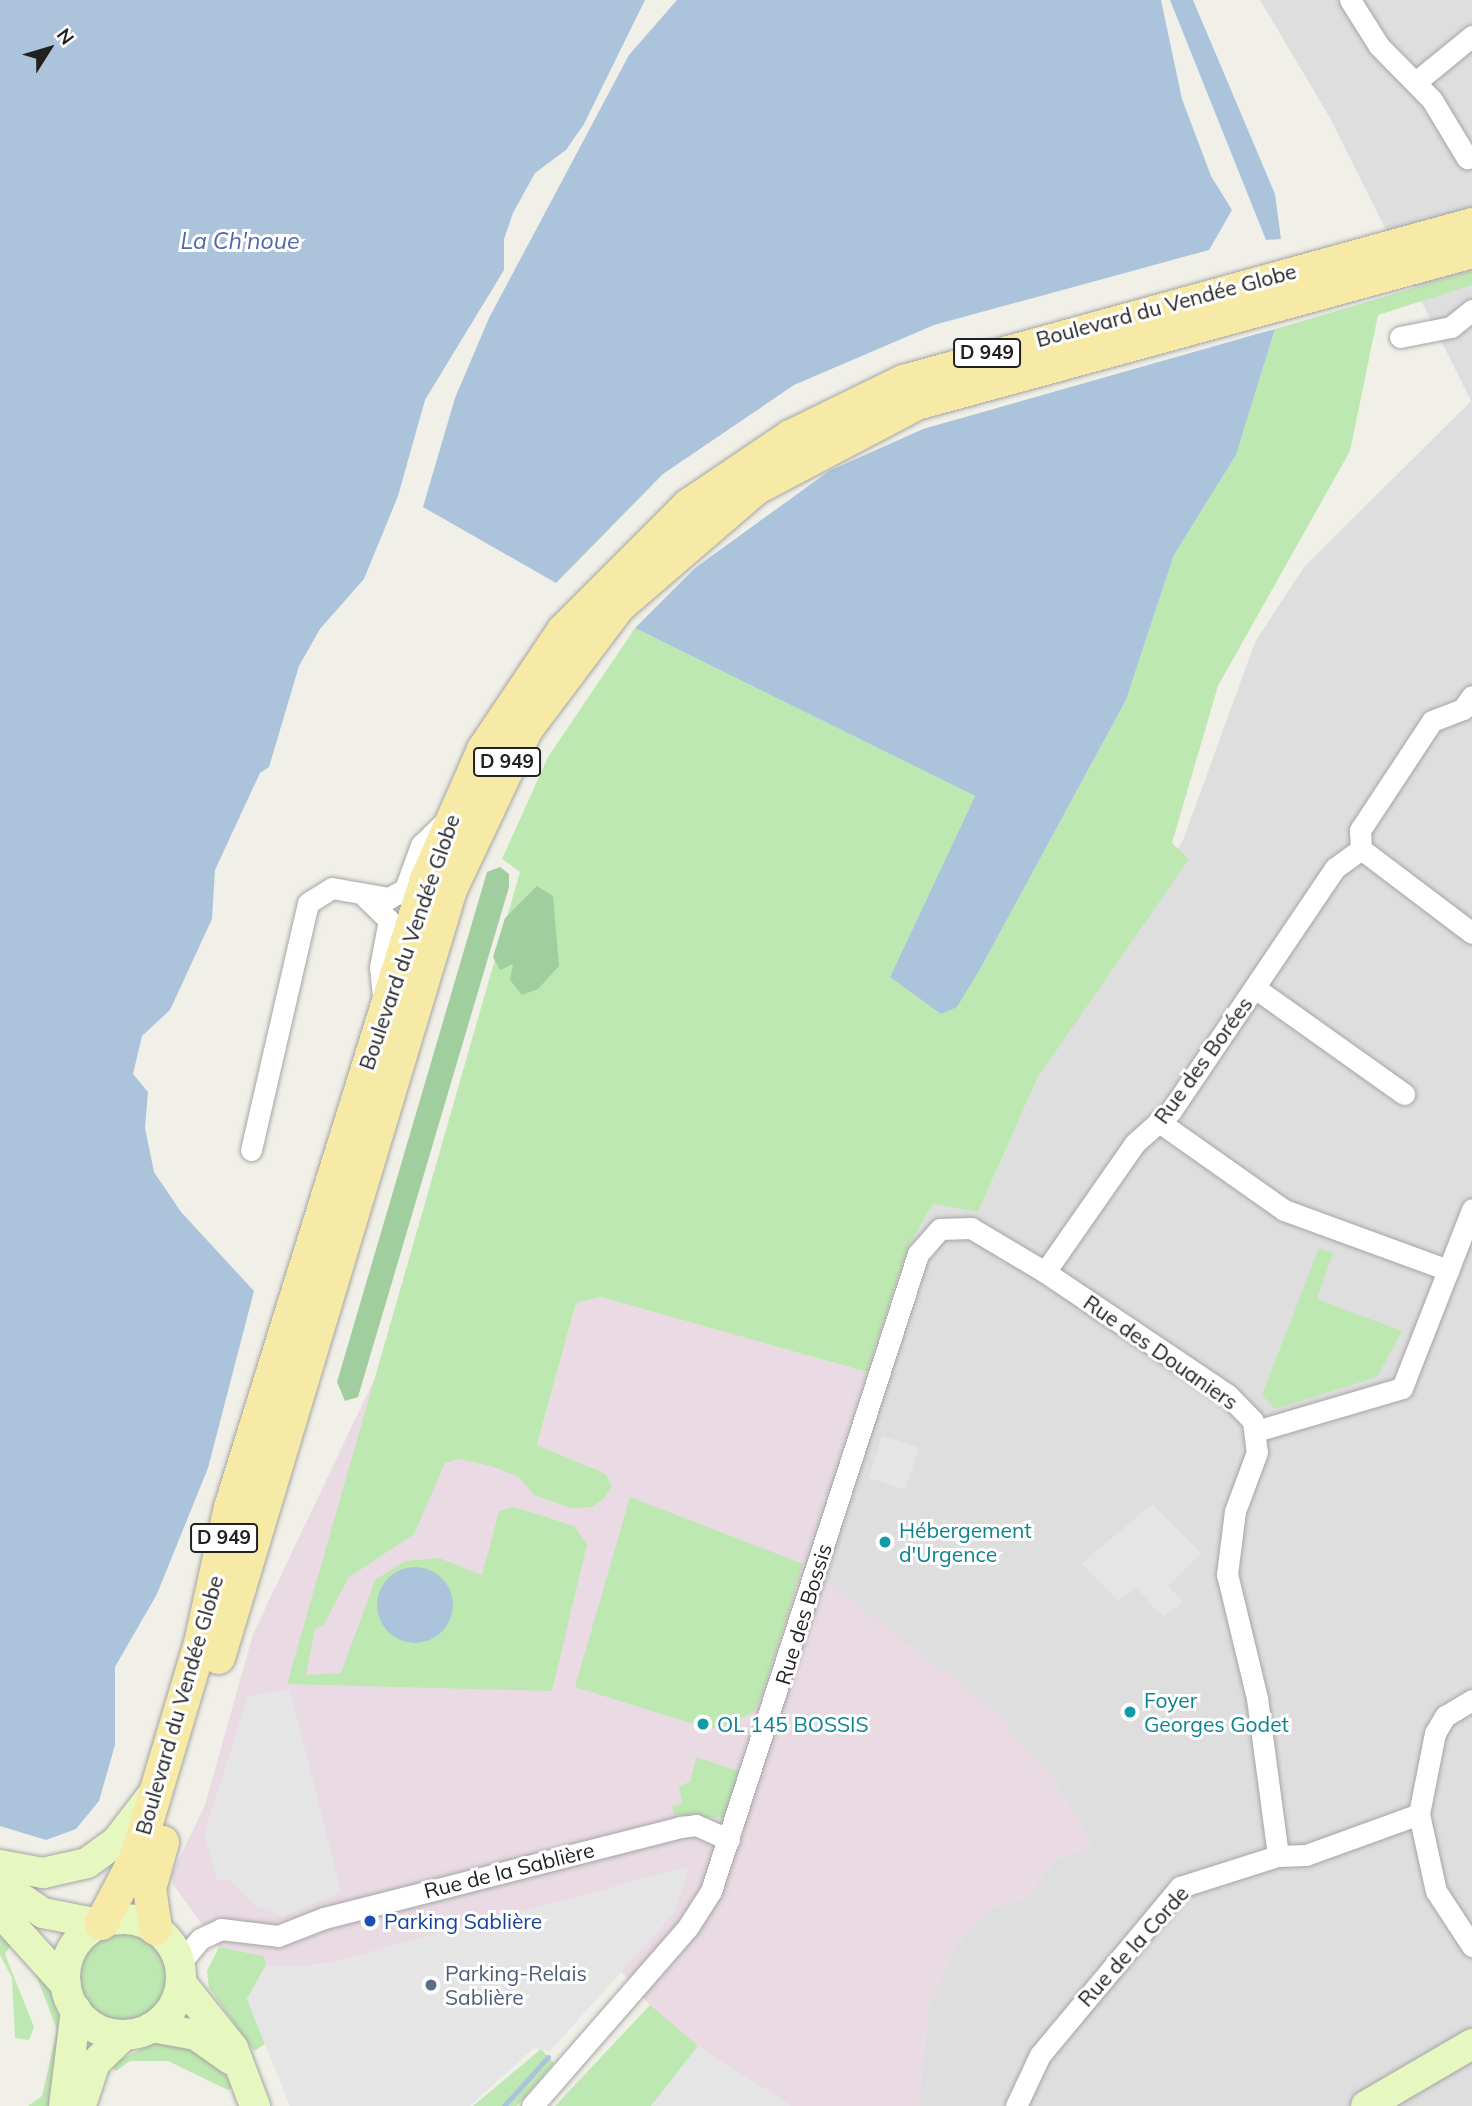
<!DOCTYPE html>
<meta charset="utf-8">
<style>
body{margin:0}
#map{position:relative;width:1472px;height:2106px;overflow:hidden;background:#f1f0e8;font-family:Mulish,sans-serif}
div>[style]{position:absolute}
[style*='--x']{left:calc(var(--x)*1px);top:calc(var(--y)*1px);width:calc(var(--w)*1px);rotate:calc(var(--a)*1deg)}
.residential>*{inset:0;background:#dfdede}
.industrial>*{inset:0;background:#e9dae3}
.grass>*{inset:0;background:#bee8b1}
.round{border-radius:50%}
.forest>*{inset:0;background:#a1ce9f}
.parking>*{inset:0;background:#e5e5e5;transform-origin:0 0}
.water>*{inset:0;background:#abc4dc}
.stream>*{height:5px;margin:-2.5px;padding:0 2.5px;transform-origin:2.5px;border-radius:2.5px;background:#abc4dc}
.roads{filter:drop-shadow(0 0 2px #a5a5a5) drop-shadow(0 0 2px #a5a5a5)}
.street>*{height:21px;margin:-10.5px;padding:0 10.5px;transform-origin:10.5px;border-radius:10.5px;background:#fff}
.secondary>*{height:30px;margin:-15px;padding:0 15px;transform-origin:15px;border-radius:15px;background:#e6f7c0}
.secondary>.ring{margin:-15px;padding:0;box-sizing:content-box;background:none;border:30px solid #e6f7c0;border-radius:50%}
.primary>*{height:33px;margin:-16.5px;padding:0 16.5px;transform-origin:16.5px;border-radius:16.5px;background:#f7eaa6}
.dots>*{width:19px;height:19px;translate:-50% -50%;box-sizing:border-box;border:4px solid #fff;border-radius:50%}
span{translate:-50% -50%;white-space:nowrap;text-align:center;line-height:1.15;-webkit-text-stroke:6px #fff;paint-order:stroke}
.shield-label span{padding:2px 5px;background:#fff;border:2px solid;border-radius:5px;-webkit-text-stroke-width:0}
.shield-label{font-size:19px;color:#212121;font-weight:700}
.street-label{font-size:21px;color:#212121}
.culture-label{font-size:21px;color:#0d838f}
.left{translate:0 -50%;text-align:left}
.transit-label{font-size:21px;color:#164399}
.service-label{font-size:21px;color:#4e5e75}
.water-label{font-size:23px;color:#5167ad;font-style:italic}
.north{position:absolute;left:14px;top:14px;width:70px;height:70px;-webkit-text-stroke:5px #fff;paint-order:stroke;rotate:53deg;font-size:19px;font-weight:700;line-height:28px;text-align:center;color:#212121}
.north::after{content:'';display:block;margin:auto;width:24px;height:32px;background:#212121;clip-path:polygon(50% 0,100% 100%,50% 72%,0 100%)}
</style>
<div id="map">
<div class="residential">
<div style="clip-path:polygon(1260px 0,1472px 0,1472px 2106px,918px 2106px,929px 2004px,956px 1946px,991px 1908px,1025px 1898px,1056px 1860px,1092px 1845px,1055px 1782px,1006px 1731px,804px 1564px,909px 1245px,933px 1204px,978px 1212px,1038px 1077px,1183px 840px,1255px 642px,1304px 567px,1471px 401px,1330px 118px)"></div>
</div>
<div class="industrial">
<div style="clip-path:polygon(601px 1297px,867px 1372px,804px 1564px,1008px 1721px,1006px 1731px,1055px 1782px,1092px 1845px,1056px 1860px,1025px 1898px,991px 1908px,956px 1946px,929px 2004px,918px 2106px,651px 2106px,698px 2046px,669px 2028px,620px 1970px,675px 1912px,279px 1970px,266px 1965px,264px 1956px,219px 1947px,174px 1886px,171px 1876px,205px 1805px,253px 1634px,372px 1384px,537px 1446px,576px 1303px)"></div>
</div>
<div class="grass">
<div style="clip-path:polygon(1472px 271px,1472px 285px,1378px 315px,1350px 451px,1218px 686px,1172px 843px,1189px 859px,1038px 1077px,978px 1212px,933px 1204px,909px 1245px,867px 1372px,601px 1297px,576px 1303px,537px 1445px,606px 1474px,612px 1486px,604px 1498px,592px 1507px,571px 1508px,534px 1495px,519px 1477px,491px 1466px,459px 1459px,445px 1463px,414px 1534px,349px 1577px,323px 1626px,315px 1629px,306px 1675px,341px 1673px,375px 1580px,405px 1561px,439px 1558px,482px 1575px,499px 1511px,514px 1507px,574px 1526px,587px 1544px,552px 1691px,287px 1684px,520px 872px,502px 859px,548px 757px,635px 628px,975px 796px,890px 977px,984px 962px,1126px 700px,1174px 555px,1236px 455px,1275px 329px)"></div>
<div style="clip-path:polygon(1319px 1248px,1333px 1253px,1317px 1299px,1402px 1331px,1377px 1377px,1275px 1409px,1262px 1395px)"></div>
<div style="clip-path:polygon(630px 1497px,803px 1564px,762px 1695px,754px 1711px,735px 1722px,710px 1729px,575px 1687px)"></div>
<div style="clip-path:polygon(696px 1757px,741px 1772px,727px 1818px,674px 1815px,672px 1806px,682px 1804px,679px 1786px,690px 1782px)"></div>
<div class="round" style="left:78px;top:1931px;width:90px;height:90px"></div>
<div style="clip-path:polygon(0 1932px,12px 1943px,5px 1954px,34px 2027px,29px 2040px,15px 2038px,12px 1978px,0 1955px)"></div>
<div style="clip-path:polygon(219px 1947px,264px 1956px,266px 1965px,247px 1999px,265px 2044px,254px 2051px,209px 1988px,207px 1971px)"></div>
<div style="clip-path:polygon(31px 1962px,48px 1980px,63px 2031px,50px 2106px,28px 2106px,42px 2096px,57px 2030px)"></div>
<div style="clip-path:polygon(650px 2005px,698px 2046px,651px 2106px,555px 2106px)"></div>
<div style="clip-path:polygon(163px 2038px,210px 2056px,234px 2086px,228px 2090px,168px 2061px,130px 2061px,116px 2071px,110px 2065px)"></div>
<div style="clip-path:polygon(541px 2049px,554px 2063px,517px 2106px,473px 2106px)"></div>
</div>
<div class="forest">
<div style="clip-path:polygon(500px 867px,509px 874px,509px 887px,358px 1397px,345px 1401px,337px 1382px,487px 872px)"></div>
<div style="clip-path:polygon(537px 886px,553px 896px,559px 966px,538px 989px,522px 995px,510px 980px,513px 964px,500px 970px,493px 957px,505px 918px)"></div>
</div>
<div class="parking">
<div style="left:882px;top:1436px;width:39px;height:44px;rotate:18deg"></div>
<div style="clip-path:polygon(1152px 1504px,1201px 1553px,1168px 1586px,1183px 1602px,1163px 1617px,1135px 1587px,1119px 1601px,1081px 1564px)"></div>
<div style="clip-path:polygon(290px 1689px,341px 1892px,283px 1917px,256px 1906px,228px 1879px,217px 1881px,204px 1834px,248px 1696px)"></div>
<div style="clip-path:polygon(690px 1866px,675px 1912px,550px 2051px,534px 2048px,470px 2106px,290px 2106px,247px 1999px,266px 1965px,316px 1966px)"></div>
<div style="clip-path:polygon(698px 2046px,792px 2106px,651px 2106px)"></div>
</div>
<div class="water">
<div style="clip-path:polygon(0 0,645px 0,584px 124px,566px 150px,535px 173px,513px 213px,504px 239px,504px 270px,425px 400px,398px 496px,364px 579px,320px 629px,299px 666px,269px 767px,260px 773px,215px 870px,212px 919px,170px 1010px,142px 1036px,133px 1074px,148px 1092px,145px 1128px,154px 1172px,181px 1212px,254px 1291px,208px 1468px,157px 1594px,115px 1667px,115px 1745px,99px 1801px,76px 1829px,46px 1840px,0 1826px)"></div>
<div style="clip-path:polygon(677px 0,1161px 0,1182px 99px,1211px 176px,1232px 210px,1209px 250px,934px 325px,794px 385px,663px 474px,556px 583px,423px 507px,455px 398px,489px 318px,629px 55px)"></div>
<div style="clip-path:polygon(1170px 0,1193px 0,1275px 194px,1281px 239px,1266px 240px)"></div>
<div style="clip-path:polygon(1275px 329px,1236px 455px,1174px 555px,1126px 700px,984px 962px,957px 1007px,941px 1014px,890px 977px,975px 796px,635px 628px,695px 568px,829px 471px,923px 429px)"></div>
<div class="round" style="left:377px;top:1567px;width:76px;height:76px"></div>
</div>
<div class="stream">
<div style="--x:504;--y:2106;--w:66;--a:-48.1"></div>
</div>
<div class="roads">
<div class="street">
<div style="--x:1350;--y:0;--w:54;--a:57.8"></div>
<div style="--x:1379;--y:46;--w:76;--a:45.5"></div>
<div style="--x:1432;--y:100;--w:68;--a:58.9"></div>
<div style="--x:1417;--y:81;--w:71;--a:-39.3"></div>
<div style="--x:1400;--y:337;--w:52;--a:-11.1"></div>
<div style="--x:1451;--y:327;--w:27;--a:-39"></div>
<div style="--x:1472;--y:696;--w:16;--a:125"></div>
<div style="--x:1463;--y:709;--w:33;--a:159"></div>
<div style="--x:1432;--y:721;--w:131;--a:123.4"></div>
<div style="--x:1360;--y:830;--w:19;--a:87"></div>
<div style="--x:1361;--y:849;--w:139;--a:37.1"></div>
<div style="--x:365;--y:897;--w:33;--a:44"></div>
<div style="--x:389;--y:920;--w:48;--a:100.8"></div>
<div style="--x:380;--y:967;--w:31;--a:84"></div>
<div style="--x:1255;--y:988;--w:183;--a:35.4"></div>
<div style="--x:1162;--y:1124;--w:149;--a:35.2"></div>
<div style="--x:1284;--y:1210;--w:175;--a:20.1"></div>
<div style="--x:251;--y:1150;--w:253;--a:-77"></div>
<div style="--x:308;--y:903;--w:28;--a:-32"></div>
<div style="--x:332;--y:888;--w:58;--a:10"></div>
<div style="--x:389;--y:898;--w:18;--a:-29"></div>
<div style="--x:405;--y:889;--w:47;--a:-70"></div>
<div style="--x:421;--y:845;--w:32;--a:-44"></div>
<div style="--x:1045;--y:1272;--w:157;--a:-55.1"></div>
<div style="--x:1135;--y:1143;--w:48;--a:-41.6"></div>
<div style="--x:1171;--y:1111;--w:293;--a:-56"></div>
<div style="--x:1335;--y:868;--w:32;--a:-36"></div>
<div style="--x:1256;--y:1431;--w:152;--a:-16.4"></div>
<div style="--x:1402;--y:1388;--w:192;--a:-68.6"></div>
<div style="--x:1472;--y:1700;--w:31;--a:149"></div>
<div style="--x:1445;--y:1716;--w:20;--a:120"></div>
<div style="--x:1435;--y:1733;--w:83;--a:101.2"></div>
<div style="--x:1419;--y:1814;--w:79;--a:77.6"></div>
<div style="--x:1436;--y:1891;--w:66;--a:56.8"></div>
<div style="--x:180;--y:1963;--w:31;--a:-50"></div>
<div style="--x:200;--y:1939;--w:23;--a:-25"></div>
<div style="--x:221;--y:1929;--w:57;--a:7"></div>
<div style="--x:278;--y:1936;--w:49;--a:-21.4"></div>
<div style="--x:324;--y:1918;--w:367;--a:-14.3"></div>
<div style="--x:680;--y:1827;--w:16;--a:-7"></div>
<div style="--x:696;--y:1825;--w:36;--a:24"></div>
<div style="--x:532;--y:2106;--w:237;--a:-48.9"></div>
<div style="--x:688;--y:1927;--w:43;--a:-57.4"></div>
<div style="--x:711;--y:1891;--w:670;--a:-72"></div>
<div style="--x:918;--y:1254;--w:33;--a:-49"></div>
<div style="--x:940;--y:1229;--w:31;--a:-2"></div>
<div style="--x:971;--y:1228;--w:86;--a:30.7"></div>
<div style="--x:1045;--y:1272;--w:220;--a:33.9"></div>
<div style="--x:1228;--y:1395;--w:36;--a:46"></div>
<div style="--x:1253;--y:1421;--w:31;--a:83"></div>
<div style="--x:1257;--y:1452;--w:63;--a:110.4"></div>
<div style="--x:1235;--y:1511;--w:64;--a:97.2"></div>
<div style="--x:1227;--y:1574;--w:128;--a:76.4"></div>
<div style="--x:1257;--y:1698;--w:159;--a:82.4"></div>
<div style="--x:1016;--y:2106;--w:56;--a:-64.8"></div>
<div style="--x:1040;--y:2055;--w:219;--a:-50.2"></div>
<div style="--x:1180;--y:1887;--w:103;--a:-17.6"></div>
<div style="--x:1278;--y:1856;--w:28;--a:-2"></div>
<div style="--x:1306;--y:1855;--w:120;--a:-19.9"></div>
</div>
<div class="secondary">
<div style="--x:0;--y:1865;--w:44;--a:10.5"></div>
<div style="--x:43;--y:1873;--w:45;--a:-12.8"></div>
<div style="--x:87;--y:1863;--w:37;--a:-36"></div>
<div style="--x:117;--y:1841;--w:54;--a:-52.5"></div>
<div style="--x:0;--y:1884;--w:52;--a:34"></div>
<div style="--x:43;--y:1913;--w:57;--a:11.1"></div>
<div style="--x:0;--y:1912;--w:98;--a:47.9"></div>
<div class="ring" style="left:65px;top:1919px;width:86px;height:86px"></div>
<div style="--x:181;--y:1983;--w:83;--a:51.3"></div>
<div style="--x:233;--y:2048;--w:62;--a:69.2"></div>
<div style="--x:152;--y:2027;--w:45;--a:10.3"></div>
<div style="--x:196;--y:2035;--w:42;--a:35.2"></div>
<div style="--x:82;--y:2102;--w:41;--a:-71.6"></div>
<div style="--x:95;--y:2063;--w:40;--a:-44"></div>
<div style="--x:64;--y:2106;--w:97;--a:-82.9"></div>
<div style="--x:1366;--y:2106;--w:123;--a:-30.3"></div>
</div>
<div class="primary">
<div style="--x:218;--y:1657;--w:802;--a:-73.19"></div>
<div style="--x:450;--y:889;--w:176;--a:-64.7"></div>
<div style="--x:525;--y:730;--w:155;--a:-53.1"></div>
<div style="--x:618;--y:606;--w:181;--a:-40.7"></div>
<div style="--x:755;--y:488;--w:182;--a:-27.8"></div>
<div style="--x:916;--y:403;--w:576;--a:-15.29"></div>
<div style="--x:101;--y:1923;--w:76;--a:-62.4"></div>
<div style="--x:136;--y:1856;--w:222;--a:-73.3"></div>
<div style="--x:200;--y:1643;--w:139;--a:-77.6"></div>
<div style="--x:230;--y:1507;--w:658;--a:-72.67"></div>
<div style="--x:426;--y:879;--w:142;--a:-66.3"></div>
<div style="--x:483;--y:749;--w:143;--a:-56.1"></div>
<div style="--x:563;--y:630;--w:177;--a:-45"></div>
<div style="--x:688;--y:505;--w:123;--a:-34.1"></div>
<div style="--x:790;--y:436;--w:126;--a:-26"></div>
<div style="--x:903;--y:381;--w:590;--a:-15.43"></div>
<div style="--x:155;--y:1928;--w:40;--a:-98.5"></div>
<div style="--x:149;--y:1888;--w:48;--a:-74.2"></div>
</div>
</div>
<div class="dots">
<div style="left:885px;top:1542px;background:#0f9aa8"></div>
<div style="left:1130px;top:1712px;background:#0f9aa8"></div>
<div style="left:703px;top:1724px;background:#0f9aa8"></div>
<div style="left:370px;top:1921px;background:#1a4fb4"></div>
<div style="left:431px;top:1985px;background:#5c6f8a"></div>
</div>
<div class="shield-label">
<span style="left:987px;top:353px">D 949</span>
<span style="left:507px;top:762px">D 949</span>
<span style="left:224px;top:1538px">D 949</span>
</div>
<div class="street-label">
<span style="left:1166px;top:305px;rotate:-15deg">Boulevard du Vendée Globe</span>
<span style="left:409px;top:942px;rotate:-71deg">Boulevard du Vendée Globe</span>
<span style="left:1203px;top:1060px;rotate:-54deg">Rue des Borées</span>
<span style="left:1161px;top:1352px;rotate:35deg">Rue des Douaniers</span>
<span style="left:803px;top:1614px;rotate:-73deg">Rue des Bossis</span>
<span style="left:179px;top:1705px;rotate:-74deg">Boulevard du Vendée Globe</span>
<span style="left:509px;top:1870px;rotate:-14deg">Rue de la Sablière</span>
<span style="left:1133px;top:1946px;rotate:-48deg">Rue de la Corde</span>
</div>
<div class="culture-label">
<span class="left" style="left:899px;top:1542px">Hébergement<br>d'Urgence</span>
<span class="left" style="left:1144px;top:1712px">Foyer<br>Georges Godet</span>
<span class="left" style="left:717px;top:1724px">OL 145 BOSSIS</span>
</div>
<div class="transit-label">
<span class="left" style="left:384px;top:1921px">Parking Sablière</span>
</div>
<div class="service-label">
<span class="left" style="left:445px;top:1985px">Parking-Relais<br>Sablière</span>
</div>
<div class="water-label">
<span style="left:240px;top:241px">La Ch'noue</span>
</div>
<div class="north">N</div>
</div>
